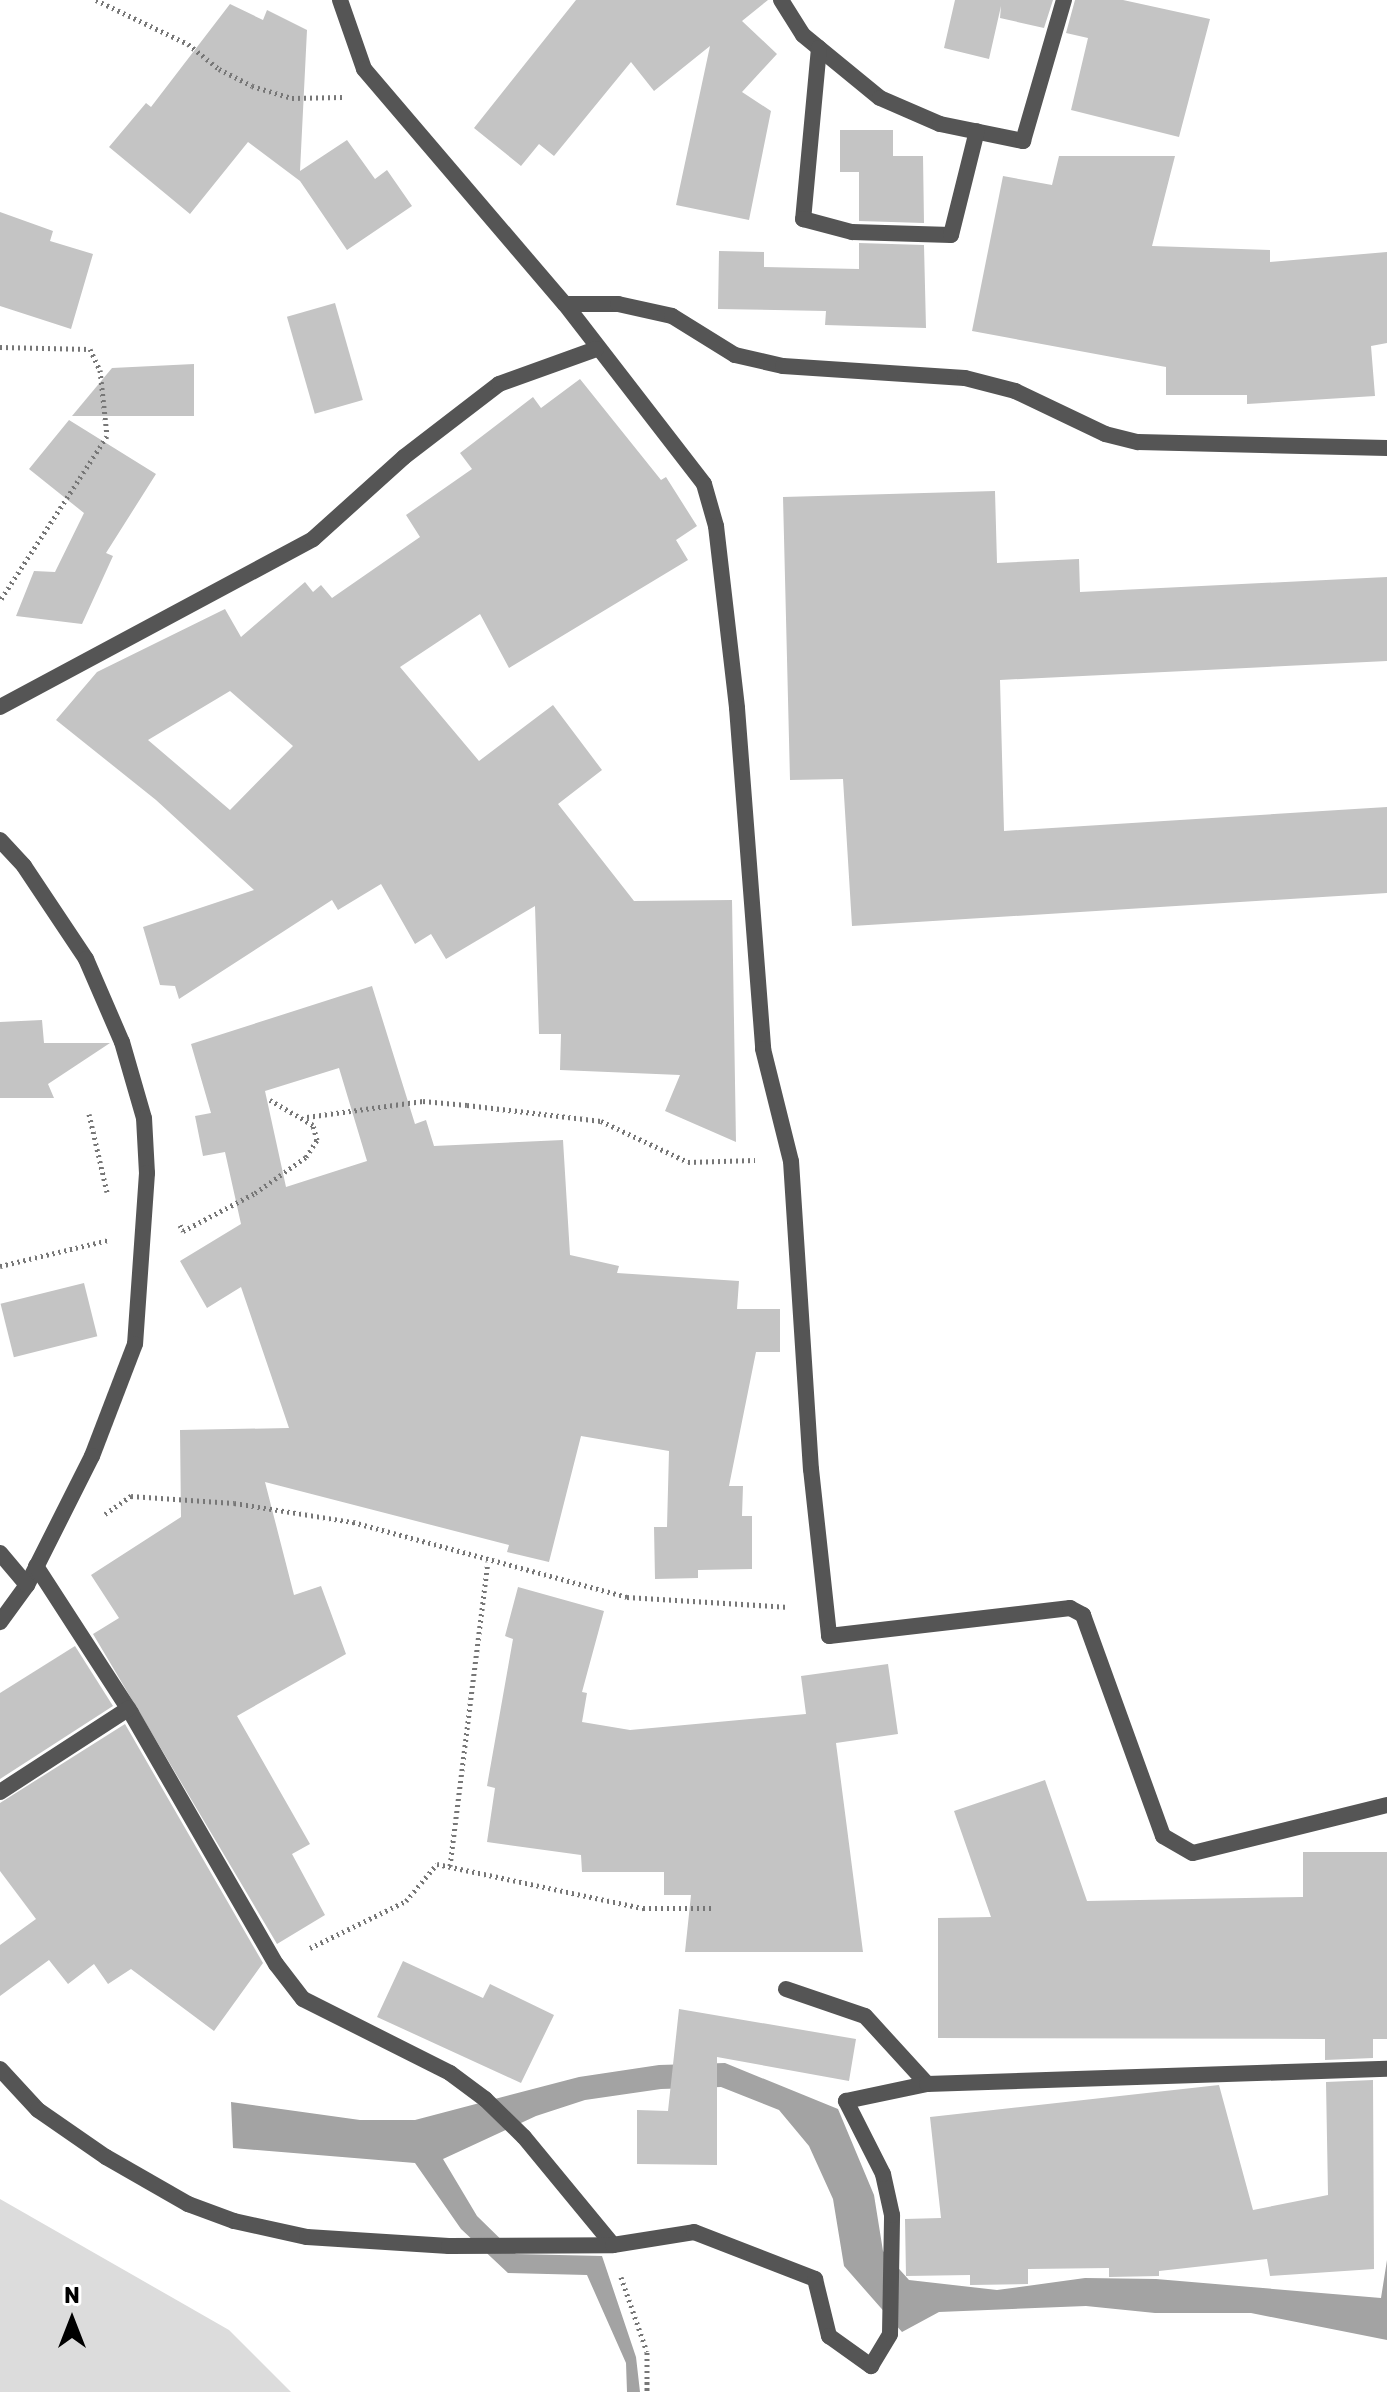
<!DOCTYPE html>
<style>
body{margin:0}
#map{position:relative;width:1387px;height:2392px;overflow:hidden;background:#fff;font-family:Rubik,sans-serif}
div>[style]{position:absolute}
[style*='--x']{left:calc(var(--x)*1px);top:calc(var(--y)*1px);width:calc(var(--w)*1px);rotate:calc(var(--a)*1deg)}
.green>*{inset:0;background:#dcdcdc}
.water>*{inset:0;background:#a3a3a3}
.building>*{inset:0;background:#c4c4c4;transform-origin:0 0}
.path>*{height:5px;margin-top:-2.5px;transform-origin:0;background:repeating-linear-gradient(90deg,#777 0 2px,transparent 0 6px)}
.street>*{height:16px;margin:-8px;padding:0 8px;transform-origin:8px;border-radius:8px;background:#555}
span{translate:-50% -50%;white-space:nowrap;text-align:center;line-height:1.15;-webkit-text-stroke:7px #fff;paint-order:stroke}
.north{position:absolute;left:32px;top:2280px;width:80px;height:80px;-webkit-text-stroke:6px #fff;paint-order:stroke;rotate:0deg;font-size:22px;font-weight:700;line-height:32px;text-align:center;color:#000}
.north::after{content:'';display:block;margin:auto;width:28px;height:36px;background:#000;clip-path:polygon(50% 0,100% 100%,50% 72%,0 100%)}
</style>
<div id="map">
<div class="green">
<div style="clip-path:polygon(0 2199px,229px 2330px,291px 2392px,0 2392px)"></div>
</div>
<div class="water">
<div style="clip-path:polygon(725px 2063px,838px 2109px,874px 2195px,883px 2251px,909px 2280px,997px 2290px,1085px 2278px,1156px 2279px,1381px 2298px,1387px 2260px,1387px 2340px,1251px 2313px,1155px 2313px,1086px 2306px,939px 2312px,902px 2332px,844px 2266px,833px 2199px,809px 2146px,779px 2110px,721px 2087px,661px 2089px,585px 2100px,536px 2116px,443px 2159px,477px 2216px,516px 2254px,602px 2256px,636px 2357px,640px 2392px,627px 2392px,626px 2363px,587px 2275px,508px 2273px,461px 2229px,415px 2163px,233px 2148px,231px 2102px,360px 2120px,415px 2120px,579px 2077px,659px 2065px)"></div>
</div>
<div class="building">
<div style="clip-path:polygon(576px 0,768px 0,742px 21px,777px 54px,742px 92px,771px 111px,749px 220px,676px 205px,710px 46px,654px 91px,631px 62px,554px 156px,539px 144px,521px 166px,474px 128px)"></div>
<div style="clip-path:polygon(955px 0,1053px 0,1044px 28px,1000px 18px,1001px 6px,989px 59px,944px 48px)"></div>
<div style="clip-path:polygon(1075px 0,1123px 0,1210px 19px,1179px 137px,1071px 110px,1088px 38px,1066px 33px)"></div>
<div style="clip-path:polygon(230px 4px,263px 20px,267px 10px,307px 30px,300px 171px,347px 140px,375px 179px,387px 170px,412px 206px,347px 250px,300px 181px,248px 142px,190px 214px,109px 147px,146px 103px,151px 107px)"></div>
<div style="clip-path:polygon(840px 130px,893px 130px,893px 156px,923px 156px,924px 223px,859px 221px,859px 172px,840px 172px)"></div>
<div style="clip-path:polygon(1059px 156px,1175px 156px,1152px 246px,1270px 250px,1270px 262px,1387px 252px,1387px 343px,1371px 346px,1375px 396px,1247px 404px,1247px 395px,1166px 395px,1166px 367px,972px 331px,1003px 176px,1052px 185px)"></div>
<div style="clip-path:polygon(0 212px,53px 231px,50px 241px,93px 254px,71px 329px,0 306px)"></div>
<div style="clip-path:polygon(859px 243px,924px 245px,926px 328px,825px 325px,826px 311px,718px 309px,719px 251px,764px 252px,764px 267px,859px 269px)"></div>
<div style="left:335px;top:303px;width:101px;height:50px;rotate:74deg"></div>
<div style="clip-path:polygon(194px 364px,194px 416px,72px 416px,112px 368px)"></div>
<div style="clip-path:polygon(evenodd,580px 379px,661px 480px,666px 477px,697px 526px,676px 540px,688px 560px,509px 668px,480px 614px,400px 667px,479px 761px,553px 705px,602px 770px,558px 804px,634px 901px,732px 900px,736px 1142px,665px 1111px,680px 1075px,560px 1070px,561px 1034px,539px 1034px,535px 906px,446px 959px,431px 934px,415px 944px,381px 884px,338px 910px,332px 900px,179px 999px,175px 986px,160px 985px,143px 927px,254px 890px,156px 800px,56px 720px,97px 672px,225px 609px,241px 637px,305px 582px,313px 592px,321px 585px,332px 598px,420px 537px,406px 515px,472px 469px,460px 453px,533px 397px,541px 408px,580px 379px,230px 691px,293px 746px,230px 810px,148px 740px,230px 691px)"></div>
<div style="clip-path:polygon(69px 420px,156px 474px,106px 553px,113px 556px,82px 624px,16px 616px,34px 571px,55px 572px,84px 513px,29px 469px)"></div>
<div style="clip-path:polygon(995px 491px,997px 563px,1079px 559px,1080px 592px,1387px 577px,1387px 661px,1000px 680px,1004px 831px,1387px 807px,1387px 893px,852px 926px,843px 779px,790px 780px,783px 497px)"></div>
<div style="clip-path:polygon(evenodd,372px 986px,415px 1124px,426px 1120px,434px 1146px,563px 1140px,570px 1255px,619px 1266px,617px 1273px,739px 1281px,737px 1309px,780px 1309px,780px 1352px,756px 1352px,729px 1486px,743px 1486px,742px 1516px,752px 1516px,752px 1569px,698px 1570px,698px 1578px,655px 1579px,654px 1527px,667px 1527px,669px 1451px,581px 1436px,549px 1562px,507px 1552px,509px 1545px,265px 1482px,294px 1595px,321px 1586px,346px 1654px,237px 1716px,310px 1844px,292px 1854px,325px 1915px,277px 1944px,93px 1634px,119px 1618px,91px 1575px,181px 1517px,180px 1430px,289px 1428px,241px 1287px,207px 1308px,180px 1261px,241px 1224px,225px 1152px,203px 1156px,195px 1116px,211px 1113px,191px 1044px,372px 986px,339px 1068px,367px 1161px,286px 1187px,265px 1091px,339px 1068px)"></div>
<div style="clip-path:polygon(42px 1020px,44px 1043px,110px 1043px,48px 1084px,54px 1098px,0 1098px,0 1022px)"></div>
<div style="left:84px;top:1283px;width:55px;height:86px;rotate:76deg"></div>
<div style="clip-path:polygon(518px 1587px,604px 1611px,582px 1692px,587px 1693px,582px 1722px,630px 1730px,806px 1714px,801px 1676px,888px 1664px,898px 1734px,836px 1743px,863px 1952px,685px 1952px,691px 1895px,664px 1895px,664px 1872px,582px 1872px,581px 1855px,487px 1842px,495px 1788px,487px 1786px,513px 1639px,505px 1636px)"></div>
<div style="clip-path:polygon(75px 1646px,113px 1706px,0 1779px,0 1693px)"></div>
<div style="clip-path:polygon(125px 1724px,263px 1963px,214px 2031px,131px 1969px,108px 1984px,94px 1964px,68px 1984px,49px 1960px,0 1996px,0 1945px,36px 1919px,0 1871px,0 1803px)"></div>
<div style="clip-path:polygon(1045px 1780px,1087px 1901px,1303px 1897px,1303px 1852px,1387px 1852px,1387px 2039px,1373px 2039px,1373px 2058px,1325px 2060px,1325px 2039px,938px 2038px,938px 1918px,991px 1917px,954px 1811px)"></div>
<div style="clip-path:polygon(403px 1961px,483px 1998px,490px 1984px,554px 2015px,521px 2083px,377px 2017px)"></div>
<div style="clip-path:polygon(679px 2009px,856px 2039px,849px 2081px,717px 2057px,717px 2165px,637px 2164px,637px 2110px,668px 2111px)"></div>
<div style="clip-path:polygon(1373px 2080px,1374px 2269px,1270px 2276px,1267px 2259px,1159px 2271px,1159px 2276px,1109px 2277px,1109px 2268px,1028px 2269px,1028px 2284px,970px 2285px,970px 2275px,906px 2276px,905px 2219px,941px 2218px,930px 2117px,1219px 2085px,1253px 2210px,1328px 2195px,1326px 2082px)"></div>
</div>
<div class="path">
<div style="--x:96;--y:0;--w:102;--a:25.6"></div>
<div style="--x:188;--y:44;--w:40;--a:39"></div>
<div style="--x:219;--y:69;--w:37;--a:27"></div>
<div style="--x:252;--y:86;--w:42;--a:16.7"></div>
<div style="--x:292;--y:98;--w:50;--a:-1.1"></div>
<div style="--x:0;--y:347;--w:90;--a:1.3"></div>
<div style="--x:90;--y:349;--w:23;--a:65"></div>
<div style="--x:100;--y:370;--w:66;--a:83.9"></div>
<div style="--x:107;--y:436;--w:197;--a:123"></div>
<div style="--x:89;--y:1114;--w:80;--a:77"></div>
<div style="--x:307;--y:1117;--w:117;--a:-7.9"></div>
<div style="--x:423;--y:1101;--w:44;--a:5.2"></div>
<div style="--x:467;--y:1105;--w:135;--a:6.8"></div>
<div style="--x:601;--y:1121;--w:96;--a:25.2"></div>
<div style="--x:688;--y:1162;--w:67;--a:-1.7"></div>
<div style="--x:180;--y:1225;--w:7;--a:63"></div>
<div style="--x:183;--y:1231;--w:81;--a:-27.8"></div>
<div style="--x:255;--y:1193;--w:62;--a:-35.2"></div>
<div style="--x:306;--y:1157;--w:20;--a:-57"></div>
<div style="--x:317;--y:1140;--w:16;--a:-105"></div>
<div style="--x:313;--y:1125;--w:50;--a:-149.8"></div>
<div style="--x:0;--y:1266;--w:111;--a:-13.5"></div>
<div style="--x:105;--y:1514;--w:32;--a:-35"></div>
<div style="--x:131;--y:1496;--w:103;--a:3.9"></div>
<div style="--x:234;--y:1503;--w:121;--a:9.1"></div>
<div style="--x:353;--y:1522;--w:284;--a:15.3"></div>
<div style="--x:627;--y:1597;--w:162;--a:3.5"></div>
<div style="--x:450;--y:1866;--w:306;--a:-82.9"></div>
<div style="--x:310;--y:1948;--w:107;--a:-26.1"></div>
<div style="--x:406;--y:1901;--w:48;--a:-50"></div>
<div style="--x:437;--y:1864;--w:211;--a:12.1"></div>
<div style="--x:643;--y:1908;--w:72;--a:0"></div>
<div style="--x:621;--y:2277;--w:79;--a:70.9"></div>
<div style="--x:647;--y:2352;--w:40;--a:90"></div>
</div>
<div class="street">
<div style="--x:340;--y:0;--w:73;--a:70.8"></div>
<div style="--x:364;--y:69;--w:309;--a:49.5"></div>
<div style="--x:565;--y:304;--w:227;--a:52.3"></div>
<div style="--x:704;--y:484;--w:44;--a:74.1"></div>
<div style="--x:716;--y:526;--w:183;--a:83.4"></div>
<div style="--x:737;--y:708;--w:342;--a:85.6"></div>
<div style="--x:763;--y:1049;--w:115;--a:76"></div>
<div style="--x:791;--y:1161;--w:309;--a:86.3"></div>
<div style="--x:811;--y:1469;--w:168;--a:83.8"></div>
<div style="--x:829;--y:1636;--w:243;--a:-6.6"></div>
<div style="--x:1070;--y:1608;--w:15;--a:28"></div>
<div style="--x:1083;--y:1615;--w:235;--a:70.1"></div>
<div style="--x:1163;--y:1836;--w:34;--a:30"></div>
<div style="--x:1193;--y:1853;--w:200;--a:-13.9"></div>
<div style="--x:781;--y:0;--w:41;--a:57.8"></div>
<div style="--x:803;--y:35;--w:99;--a:39.3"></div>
<div style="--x:880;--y:98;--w:65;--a:23.4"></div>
<div style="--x:940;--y:124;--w:85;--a:11.6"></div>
<div style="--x:1023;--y:141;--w:147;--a:-73.8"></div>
<div style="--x:819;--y:48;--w:172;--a:95.3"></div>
<div style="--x:803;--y:219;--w:51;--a:14.9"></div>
<div style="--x:852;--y:232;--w:99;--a:1.7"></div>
<div style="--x:951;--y:235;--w:107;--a:-76"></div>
<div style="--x:565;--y:304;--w:53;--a:0"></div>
<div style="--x:618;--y:304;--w:55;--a:12.5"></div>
<div style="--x:672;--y:316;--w:74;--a:31.8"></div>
<div style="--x:735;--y:355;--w:49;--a:12.9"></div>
<div style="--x:783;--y:366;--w:182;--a:3.8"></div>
<div style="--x:965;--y:378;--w:52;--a:14.6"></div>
<div style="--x:1015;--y:391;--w:100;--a:25.5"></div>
<div style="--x:1105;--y:434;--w:34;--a:14"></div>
<div style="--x:1138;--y:442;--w:249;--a:1.4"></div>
<div style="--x:0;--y:707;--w:355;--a:-28.2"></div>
<div style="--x:313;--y:539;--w:122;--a:-42"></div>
<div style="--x:404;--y:457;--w:120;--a:-37.5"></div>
<div style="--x:499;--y:384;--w:103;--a:-19.8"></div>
<div style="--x:0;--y:840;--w:35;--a:47"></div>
<div style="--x:24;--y:866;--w:112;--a:56.3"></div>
<div style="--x:86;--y:959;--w:90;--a:66.6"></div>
<div style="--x:122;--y:1042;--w:79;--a:73.9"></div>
<div style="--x:144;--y:1118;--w:55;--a:86.9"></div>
<div style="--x:147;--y:1173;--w:171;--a:94"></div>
<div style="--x:135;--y:1344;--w:120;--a:111"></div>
<div style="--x:92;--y:1456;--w:144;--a:116.7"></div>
<div style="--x:27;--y:1585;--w:46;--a:126.1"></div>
<div style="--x:0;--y:1553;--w:42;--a:49.8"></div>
<div style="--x:36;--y:1566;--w:175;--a:57.1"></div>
<div style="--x:131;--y:1713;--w:290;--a:60"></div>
<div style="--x:276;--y:1964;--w:44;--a:52.4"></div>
<div style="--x:303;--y:1999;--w:165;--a:26.7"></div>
<div style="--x:450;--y:2073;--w:44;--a:36.6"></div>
<div style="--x:485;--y:2099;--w:54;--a:44.3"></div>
<div style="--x:524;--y:2137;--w:140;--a:50.5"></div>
<div style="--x:0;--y:1792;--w:153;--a:-33"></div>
<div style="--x:786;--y:1989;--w:83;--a:18.9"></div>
<div style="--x:865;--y:2016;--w:92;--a:47.6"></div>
<div style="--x:0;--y:2069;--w:56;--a:47.2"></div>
<div style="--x:38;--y:2110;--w:83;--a:34.7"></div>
<div style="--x:106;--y:2157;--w:95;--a:29.8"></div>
<div style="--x:188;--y:2204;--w:49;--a:20.3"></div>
<div style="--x:234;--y:2221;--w:75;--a:12.4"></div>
<div style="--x:307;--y:2237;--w:142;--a:3.6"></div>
<div style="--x:449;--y:2246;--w:164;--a:-0.3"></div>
<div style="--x:613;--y:2245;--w:82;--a:-9.1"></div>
<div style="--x:694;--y:2232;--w:130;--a:21.2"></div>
<div style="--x:815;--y:2279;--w:59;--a:76.2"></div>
<div style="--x:829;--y:2336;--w:52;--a:35.5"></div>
<div style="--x:871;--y:2366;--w:37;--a:-59"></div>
<div style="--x:890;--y:2334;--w:119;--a:-89"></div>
<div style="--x:892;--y:2215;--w:42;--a:-102.4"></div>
<div style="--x:883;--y:2174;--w:82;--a:-116.9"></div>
<div style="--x:846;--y:2101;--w:83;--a:-11.9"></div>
<div style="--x:927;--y:2084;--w:460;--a:-1.9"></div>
</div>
<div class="north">N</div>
</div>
